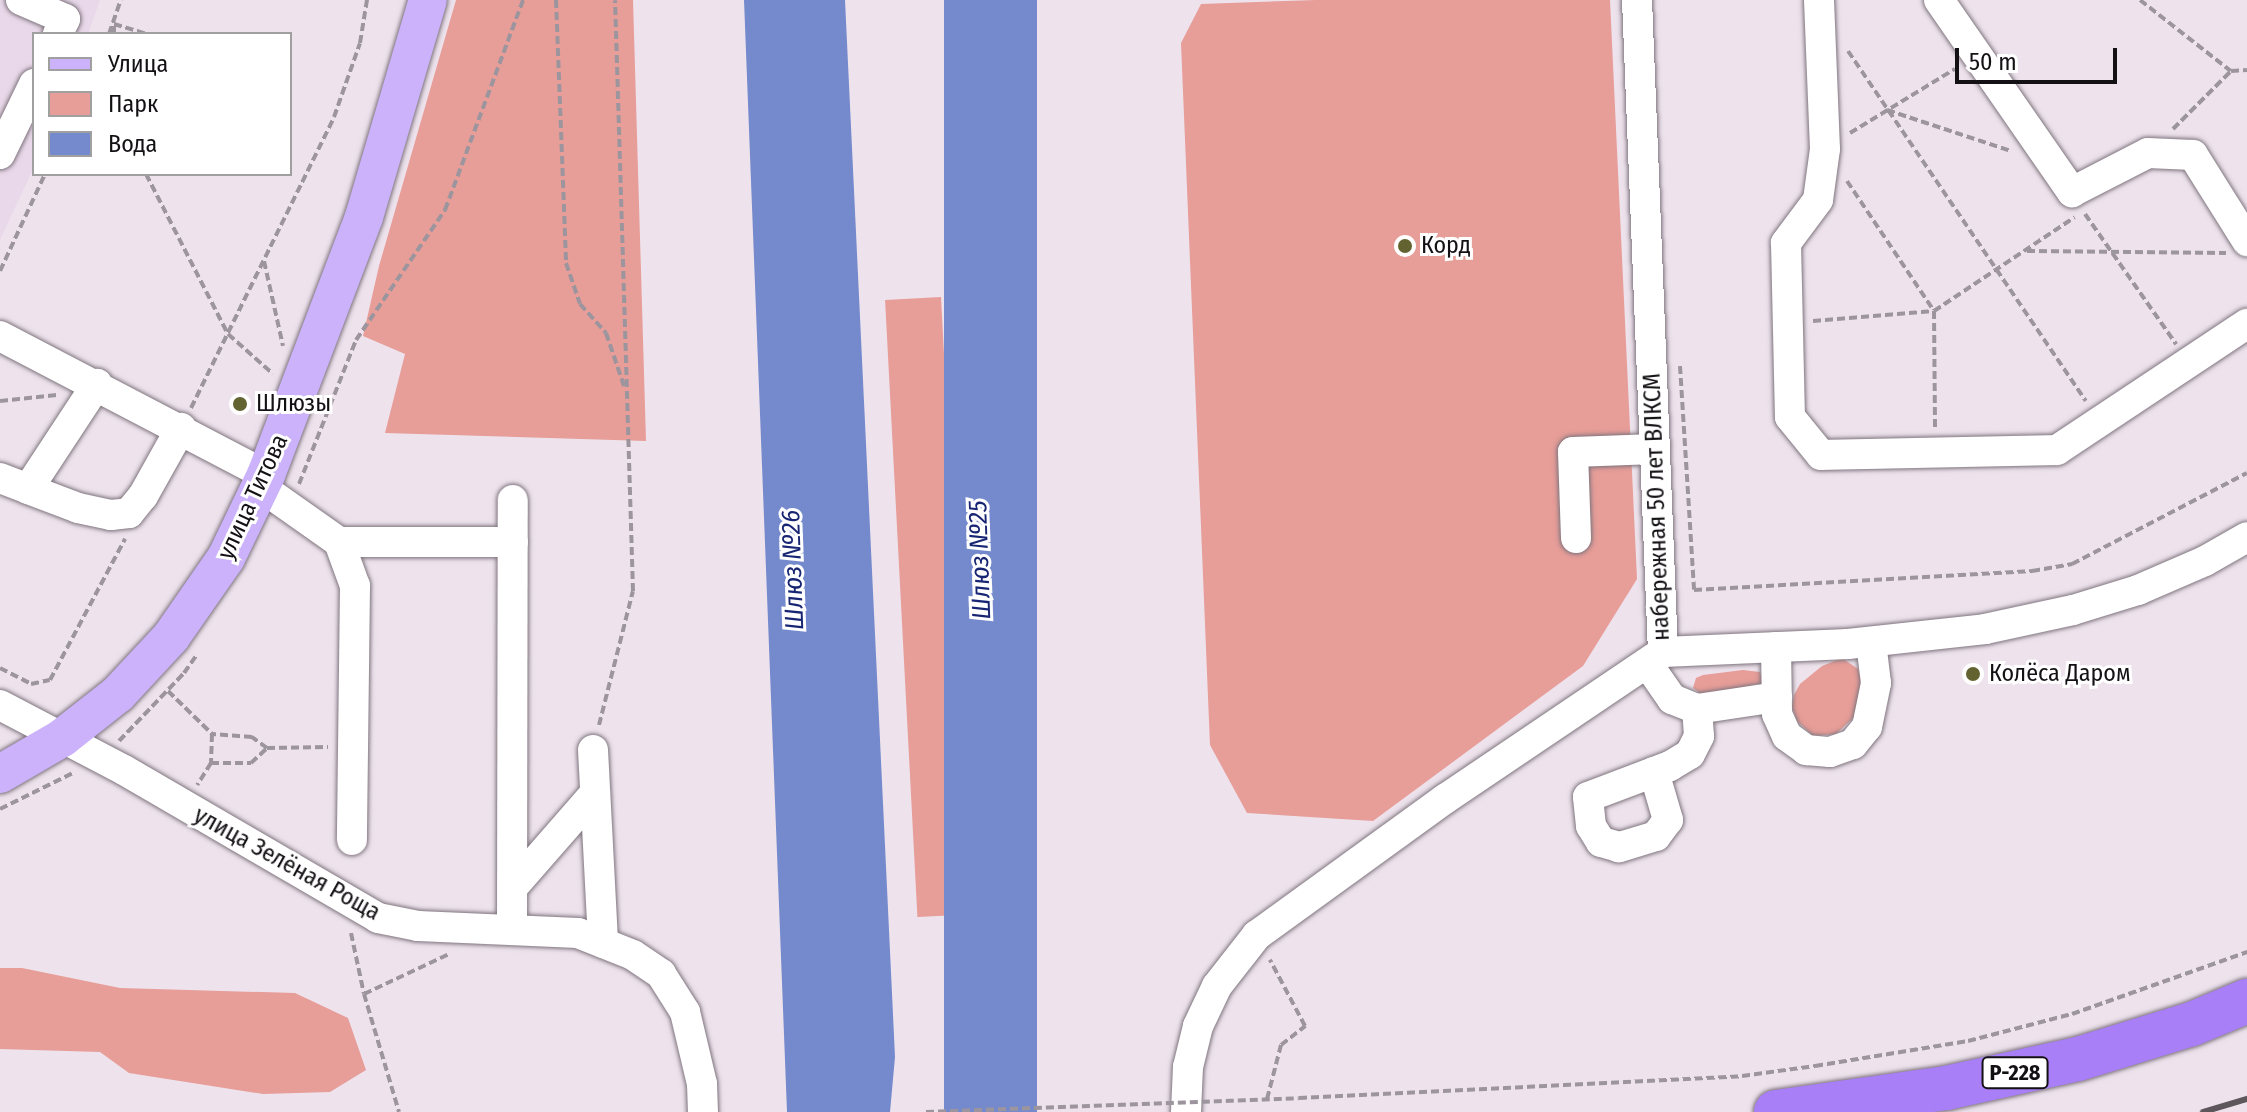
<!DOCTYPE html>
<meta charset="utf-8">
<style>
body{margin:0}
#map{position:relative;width:2247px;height:1112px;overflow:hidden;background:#eee3ed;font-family:"Fira Sans Condensed",sans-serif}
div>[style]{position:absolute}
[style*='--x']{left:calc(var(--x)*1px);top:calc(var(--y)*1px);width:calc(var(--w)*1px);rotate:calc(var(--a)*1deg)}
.built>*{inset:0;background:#e9d8e9}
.green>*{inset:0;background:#e79d98;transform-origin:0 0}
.water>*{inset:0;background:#748acc;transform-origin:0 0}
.path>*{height:4px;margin-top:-2px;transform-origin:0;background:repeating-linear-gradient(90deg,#9d959d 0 8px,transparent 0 12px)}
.roads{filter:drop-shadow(0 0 2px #7f757e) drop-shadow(0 0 2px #7f757e)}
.minor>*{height:30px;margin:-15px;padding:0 15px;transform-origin:15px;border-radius:15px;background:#fff}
.major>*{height:38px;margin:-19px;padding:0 19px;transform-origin:19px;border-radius:19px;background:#cbb2fa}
.highway>*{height:44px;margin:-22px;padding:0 22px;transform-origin:22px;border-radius:22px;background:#a87ff7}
.rail>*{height:6px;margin:-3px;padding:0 3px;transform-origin:3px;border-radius:3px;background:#5d575c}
.path-bridge>*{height:4px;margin-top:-2px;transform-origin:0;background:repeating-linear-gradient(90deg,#9d959d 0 8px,transparent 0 12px)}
.dots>*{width:22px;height:22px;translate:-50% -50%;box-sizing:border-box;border:4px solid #fff;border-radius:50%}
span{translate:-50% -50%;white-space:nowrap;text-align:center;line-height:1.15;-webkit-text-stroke:6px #fff;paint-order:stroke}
.shield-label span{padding:2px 6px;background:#fff;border:2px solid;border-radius:6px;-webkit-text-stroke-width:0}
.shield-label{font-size:22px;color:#141114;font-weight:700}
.poi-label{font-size:24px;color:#141114}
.left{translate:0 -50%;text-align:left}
.street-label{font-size:24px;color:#141114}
.water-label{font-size:26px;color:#172572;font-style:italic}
.legend{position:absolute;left:32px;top:32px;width:260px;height:144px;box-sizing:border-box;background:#fff;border:2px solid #a1a0a1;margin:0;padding:10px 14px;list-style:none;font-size:24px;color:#141114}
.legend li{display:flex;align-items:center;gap:16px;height:40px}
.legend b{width:40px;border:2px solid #a1a0a1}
.scale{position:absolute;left:1955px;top:48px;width:162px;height:36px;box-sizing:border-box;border:4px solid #141114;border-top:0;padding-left:10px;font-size:24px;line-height:28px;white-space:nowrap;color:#141114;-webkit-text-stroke:6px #fff;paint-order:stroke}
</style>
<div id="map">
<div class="built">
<div style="clip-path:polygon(0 0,100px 0,88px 34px,34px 34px,34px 167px,0 240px)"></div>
</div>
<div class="green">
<div style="clip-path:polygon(456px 0,633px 0,646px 441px,385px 433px,405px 354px,363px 336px,379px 266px)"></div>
<div style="clip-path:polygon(1316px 0,1610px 0,1637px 579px,1583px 666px,1373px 821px,1247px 813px,1210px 745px,1181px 43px,1201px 4px)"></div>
<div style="left:941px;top:297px;width:618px;height:56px;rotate:87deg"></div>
<div style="clip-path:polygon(1842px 658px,1858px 669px,1863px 684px,1854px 717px,1836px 734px,1813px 736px,1797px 721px,1792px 707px,1794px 695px,1800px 684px,1822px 666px)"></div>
<div style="clip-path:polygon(1743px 670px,1760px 672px,1763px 683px,1703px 695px,1693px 688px,1696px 678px,1703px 675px)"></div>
<div style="clip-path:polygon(0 968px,22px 968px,120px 988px,295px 993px,348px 1018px,366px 1070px,330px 1092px,263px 1094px,129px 1073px,100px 1052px,0 1049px)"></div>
</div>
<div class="water">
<div style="clip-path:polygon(744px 0,845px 0,895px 1057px,890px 1112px,787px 1112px)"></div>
<div style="left:944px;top:0;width:93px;height:1113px"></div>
</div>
<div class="path">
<div style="--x:556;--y:0;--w:263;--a:87.8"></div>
<div style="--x:566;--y:263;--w:43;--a:71.1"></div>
<div style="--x:580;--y:304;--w:39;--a:48"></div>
<div style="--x:606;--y:333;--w:56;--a:71.2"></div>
<div style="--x:2140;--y:0;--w:115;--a:38"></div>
<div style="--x:2231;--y:71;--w:16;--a:-4"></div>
<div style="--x:109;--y:34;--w:36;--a:-71"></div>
<div style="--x:114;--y:34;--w:10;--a:-90"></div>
<div style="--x:114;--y:24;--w:34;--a:17"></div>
<div style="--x:1848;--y:51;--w:423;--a:55.8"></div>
<div style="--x:1887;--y:110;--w:131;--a:18.3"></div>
<div style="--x:2173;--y:129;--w:82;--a:-45"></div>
<div style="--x:1850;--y:133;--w:123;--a:-31.4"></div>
<div style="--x:146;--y:174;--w:180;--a:62.9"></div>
<div style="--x:228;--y:334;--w:60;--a:41.6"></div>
<div style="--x:1847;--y:181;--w:156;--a:56.2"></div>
<div style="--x:1934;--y:311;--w:119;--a:89.5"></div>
<div style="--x:2085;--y:214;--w:159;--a:55"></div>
<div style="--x:2027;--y:251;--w:199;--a:0.6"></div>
<div style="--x:264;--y:261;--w:87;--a:77.4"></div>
<div style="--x:0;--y:271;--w:107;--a:-65.1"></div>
<div style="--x:1813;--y:321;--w:121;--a:-4.7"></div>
<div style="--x:1934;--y:311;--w:169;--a:-33.7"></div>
<div style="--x:1680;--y:366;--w:224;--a:86.4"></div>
<div style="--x:1694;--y:590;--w:339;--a:-3.2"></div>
<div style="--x:2032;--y:571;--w:41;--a:-9.9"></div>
<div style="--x:2072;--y:564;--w:197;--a:-27.5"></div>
<div style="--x:0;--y:401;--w:57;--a:-6"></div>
<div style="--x:191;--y:408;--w:324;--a:-63.8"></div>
<div style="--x:334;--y:117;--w:78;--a:-70.6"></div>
<div style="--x:360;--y:43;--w:44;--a:-80.8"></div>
<div style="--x:299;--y:484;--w:155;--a:-68.4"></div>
<div style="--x:356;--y:340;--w:158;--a:-55.6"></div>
<div style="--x:445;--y:210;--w:224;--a:-69.6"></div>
<div style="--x:0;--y:668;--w:35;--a:27"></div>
<div style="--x:31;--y:684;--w:19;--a:-12"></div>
<div style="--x:50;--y:680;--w:160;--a:-62"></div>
<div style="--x:168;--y:691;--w:62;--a:44.3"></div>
<div style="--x:212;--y:734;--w:29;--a:92"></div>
<div style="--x:211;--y:763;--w:26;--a:122"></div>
<div style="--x:599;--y:725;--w:138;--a:-75.8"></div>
<div style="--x:633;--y:591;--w:591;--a:-91.74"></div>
<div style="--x:119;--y:741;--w:94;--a:-46.3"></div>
<div style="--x:184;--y:673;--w:21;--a:-55"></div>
<div style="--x:267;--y:748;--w:61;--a:-0.9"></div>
<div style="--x:211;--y:763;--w:40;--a:0"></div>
<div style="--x:251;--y:763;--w:22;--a:-43"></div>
<div style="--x:267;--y:748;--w:19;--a:-144"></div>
<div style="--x:252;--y:737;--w:40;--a:-175.7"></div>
<div style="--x:0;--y:809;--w:81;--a:-26.3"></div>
<div style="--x:351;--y:933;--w:62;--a:78"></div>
<div style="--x:364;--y:994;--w:123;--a:73.5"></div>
<div style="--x:364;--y:994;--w:94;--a:-25.2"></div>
<div style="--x:1299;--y:1098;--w:444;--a:-2.8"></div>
<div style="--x:1742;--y:1076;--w:74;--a:-7.8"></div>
<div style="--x:1815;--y:1066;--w:155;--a:-9.3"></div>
<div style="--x:1968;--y:1041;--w:107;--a:-14.6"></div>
<div style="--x:2072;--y:1014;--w:186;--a:-19.5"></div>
<div style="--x:1267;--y:1099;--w:56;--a:-75.5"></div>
<div style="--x:1281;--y:1045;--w:31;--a:-38"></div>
<div style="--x:1305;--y:1026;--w:75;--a:-117.9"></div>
</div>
<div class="roads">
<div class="minor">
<div style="--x:21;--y:0;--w:48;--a:23.4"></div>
<div style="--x:65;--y:19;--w:17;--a:115"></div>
<div style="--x:1637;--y:0;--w:653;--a:87.72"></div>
<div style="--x:1663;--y:652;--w:185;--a:-2.5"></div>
<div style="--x:1848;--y:644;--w:138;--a:-6.2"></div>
<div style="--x:1985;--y:629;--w:90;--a:-12.2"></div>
<div style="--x:2073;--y:610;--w:68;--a:-17.1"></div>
<div style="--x:2138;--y:590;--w:73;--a:-23.4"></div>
<div style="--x:2205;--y:561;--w:48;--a:-29.7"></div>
<div style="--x:1819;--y:0;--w:149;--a:87.7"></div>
<div style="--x:1825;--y:149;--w:51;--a:97.8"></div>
<div style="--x:1818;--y:200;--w:54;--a:126.7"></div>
<div style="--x:1786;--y:243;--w:174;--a:88.7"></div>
<div style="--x:1790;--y:417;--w:49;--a:50.8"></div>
<div style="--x:1821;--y:455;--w:236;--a:-1.2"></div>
<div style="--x:2057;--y:450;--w:228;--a:-33.6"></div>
<div style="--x:1939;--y:0;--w:234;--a:55.3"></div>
<div style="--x:2072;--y:192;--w:85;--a:-27.2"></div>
<div style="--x:2148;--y:153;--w:45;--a:2.5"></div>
<div style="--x:2193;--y:155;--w:102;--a:57.9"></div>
<div style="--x:0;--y:154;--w:78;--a:-64.1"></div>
<div style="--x:0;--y:336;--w:300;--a:27.6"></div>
<div style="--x:0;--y:478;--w:30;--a:21"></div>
<div style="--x:28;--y:489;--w:126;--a:-56.7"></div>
<div style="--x:261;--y:487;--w:95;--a:35.2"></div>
<div style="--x:339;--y:542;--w:47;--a:70"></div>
<div style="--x:355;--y:586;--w:254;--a:90.7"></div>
<div style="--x:28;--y:489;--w:53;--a:20.8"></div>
<div style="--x:78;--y:508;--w:34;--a:12"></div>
<div style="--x:111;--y:515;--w:18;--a:-6"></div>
<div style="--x:129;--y:513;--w:22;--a:-51"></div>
<div style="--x:143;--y:496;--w:78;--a:-60.8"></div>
<div style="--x:1576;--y:538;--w:86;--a:-92"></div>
<div style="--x:1573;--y:452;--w:82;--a:-2.1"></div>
<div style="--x:339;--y:542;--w:174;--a:0"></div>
<div style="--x:1776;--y:647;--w:67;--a:89.1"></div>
<div style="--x:1777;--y:714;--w:24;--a:66"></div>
<div style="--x:1787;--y:736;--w:24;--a:36"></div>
<div style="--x:1806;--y:750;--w:24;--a:5"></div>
<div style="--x:1830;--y:752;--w:24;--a:-19"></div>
<div style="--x:1853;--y:744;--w:22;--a:-51"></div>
<div style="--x:1867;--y:727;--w:45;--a:-78.4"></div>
<div style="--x:1876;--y:683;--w:41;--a:-97"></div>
<div style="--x:1647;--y:663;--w:44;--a:55.2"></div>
<div style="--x:1672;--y:699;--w:27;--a:22"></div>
<div style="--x:1697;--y:709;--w:81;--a:-8.5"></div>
<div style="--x:0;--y:705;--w:140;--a:27.7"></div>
<div style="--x:124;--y:770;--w:294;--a:30.2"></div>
<div style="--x:378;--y:918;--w:41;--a:11.3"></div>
<div style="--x:418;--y:926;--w:160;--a:2.5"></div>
<div style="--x:578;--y:933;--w:59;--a:21.8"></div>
<div style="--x:633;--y:955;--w:34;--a:34"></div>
<div style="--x:661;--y:974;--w:45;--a:57.7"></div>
<div style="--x:685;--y:1012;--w:74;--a:76.7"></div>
<div style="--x:702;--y:1084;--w:28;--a:88"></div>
<div style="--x:593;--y:750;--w:193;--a:87"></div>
<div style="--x:1654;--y:772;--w:50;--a:73.7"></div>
<div style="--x:1668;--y:820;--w:20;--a:127"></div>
<div style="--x:1656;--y:836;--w:39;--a:163"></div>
<div style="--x:1619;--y:847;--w:19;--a:-164"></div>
<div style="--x:1601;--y:842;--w:19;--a:-122"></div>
<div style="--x:1591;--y:826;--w:29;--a:-96"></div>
<div style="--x:1588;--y:797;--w:88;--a:-20.7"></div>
<div style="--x:1670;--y:766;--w:23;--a:-31"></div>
<div style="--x:1690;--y:754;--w:20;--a:-63"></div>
<div style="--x:1699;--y:736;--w:27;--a:-94"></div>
<div style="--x:513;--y:887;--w:125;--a:-48.9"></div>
<div style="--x:512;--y:930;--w:430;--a:-89.9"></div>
<div style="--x:1186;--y:1112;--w:45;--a:-87.5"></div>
<div style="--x:1188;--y:1067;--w:42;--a:-76.3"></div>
<div style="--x:1198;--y:1026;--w:44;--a:-64.6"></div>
<div style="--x:1217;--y:986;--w:65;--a:-51.9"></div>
<div style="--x:1257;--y:935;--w:232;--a:-35.9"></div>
<div style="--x:1445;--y:799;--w:263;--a:-34"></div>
</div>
<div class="major">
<div style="--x:0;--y:774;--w:72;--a:-30.1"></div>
<div style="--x:62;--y:738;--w:71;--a:-38.2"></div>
<div style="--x:118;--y:694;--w:78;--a:-47.1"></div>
<div style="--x:171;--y:637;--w:96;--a:-55.2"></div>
<div style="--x:226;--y:558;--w:92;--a:-64.3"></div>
<div style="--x:266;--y:475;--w:276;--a:-69.2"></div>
<div style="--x:364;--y:217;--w:226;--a:-73.6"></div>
</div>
<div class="highway">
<div style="--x:1776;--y:1112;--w:172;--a:-8"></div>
<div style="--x:1946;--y:1088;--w:135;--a:-12.4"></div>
<div style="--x:2078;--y:1059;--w:119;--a:-17.1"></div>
<div style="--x:2192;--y:1024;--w:60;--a:-22.7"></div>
</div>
</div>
<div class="rail">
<div style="--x:2203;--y:1112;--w:46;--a:-16.5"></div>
</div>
<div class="path-bridge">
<div style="--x:926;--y:1112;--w:373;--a:-2.1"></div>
</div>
<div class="dots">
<div style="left:1405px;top:246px;background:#626330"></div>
<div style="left:240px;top:404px;background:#626330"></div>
<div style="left:1973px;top:674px;background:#626330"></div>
</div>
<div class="shield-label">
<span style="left:2015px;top:1073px">Р-228</span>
</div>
<div class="poi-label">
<span class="left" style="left:1421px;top:246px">Корд</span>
<span class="left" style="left:256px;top:404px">Шлюзы</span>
<span class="left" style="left:1989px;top:674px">Колёса Даром</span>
</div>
<div class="street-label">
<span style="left:253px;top:497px;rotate:-65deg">улица Титова</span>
<span style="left:1657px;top:507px;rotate:-92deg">набережная 50 лет ВЛКСМ</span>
<span style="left:287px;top:864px;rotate:29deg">улица Зелёная Роща</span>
</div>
<div class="water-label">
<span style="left:980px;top:560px;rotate:-92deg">Шлюз №25</span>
<span style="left:793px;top:570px;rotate:-92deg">Шлюз №26</span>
</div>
<ul class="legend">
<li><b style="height:10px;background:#cbb2fa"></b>Улица</li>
<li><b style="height:22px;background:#e79d98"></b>Парк</li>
<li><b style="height:22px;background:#748acc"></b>Вода</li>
</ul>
<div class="scale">50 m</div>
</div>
